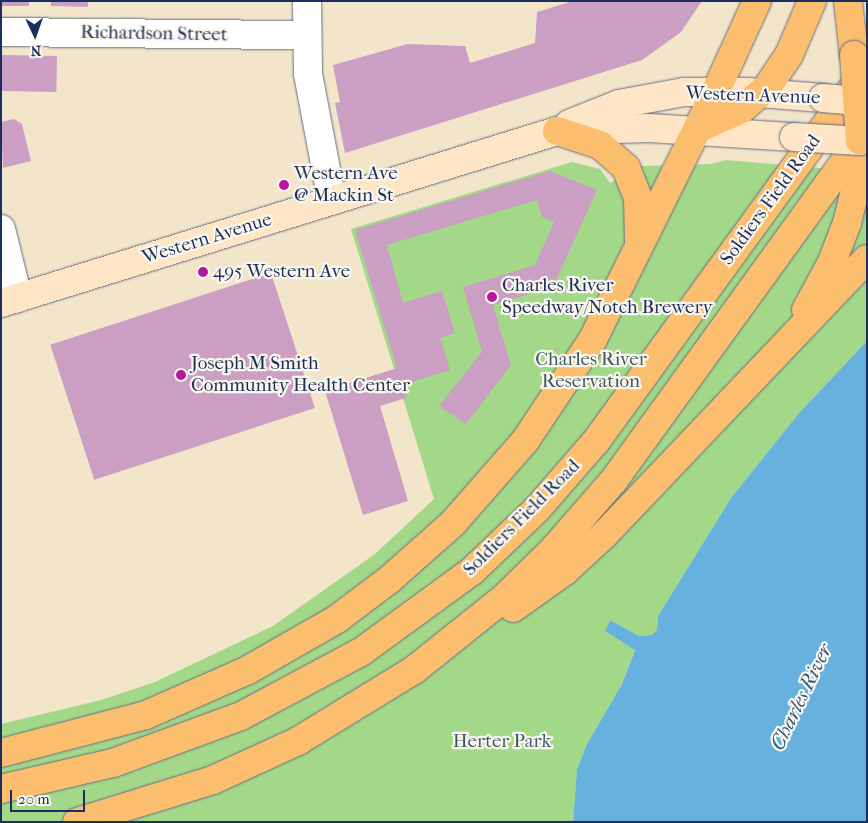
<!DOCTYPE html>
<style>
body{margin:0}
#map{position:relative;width:868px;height:823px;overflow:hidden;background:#f2e5ca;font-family:"IM FELL French Canon",serif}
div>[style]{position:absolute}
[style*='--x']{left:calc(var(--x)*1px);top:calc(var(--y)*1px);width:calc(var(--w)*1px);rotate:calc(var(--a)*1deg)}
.green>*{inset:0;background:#a3d888}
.water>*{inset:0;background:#67b1df}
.building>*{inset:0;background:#ca9fc3;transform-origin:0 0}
.roads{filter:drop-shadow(0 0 1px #666f84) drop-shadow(0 0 1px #666f84)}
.street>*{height:28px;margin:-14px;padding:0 14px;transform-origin:14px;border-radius:14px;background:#fff}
.secondary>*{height:28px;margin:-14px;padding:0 14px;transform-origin:14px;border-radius:14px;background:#fde5c5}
.primary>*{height:28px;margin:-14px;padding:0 14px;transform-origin:14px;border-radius:14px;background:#fbbd6e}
.bridges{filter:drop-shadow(0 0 1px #666f84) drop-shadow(0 0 1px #666f84)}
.secondary-bridge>*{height:28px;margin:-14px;padding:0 14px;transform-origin:14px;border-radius:14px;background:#fde5c5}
.primary-bridge>*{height:28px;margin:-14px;padding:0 14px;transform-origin:14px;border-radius:14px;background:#fbbd6e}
.dots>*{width:14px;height:14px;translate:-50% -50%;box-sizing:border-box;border:2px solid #fbf7ec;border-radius:50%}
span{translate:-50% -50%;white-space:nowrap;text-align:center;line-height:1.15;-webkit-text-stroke:4.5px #fbf7ec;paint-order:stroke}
.street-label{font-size:19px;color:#1b2f5e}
.poi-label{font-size:19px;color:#1b2f5e}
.left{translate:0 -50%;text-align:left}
.park-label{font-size:19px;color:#3d5968}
.water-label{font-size:20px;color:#325685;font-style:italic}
.frame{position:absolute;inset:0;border:2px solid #1b2f5e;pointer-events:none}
.north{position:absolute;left:10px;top:10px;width:50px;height:50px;-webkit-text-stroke:4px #fbf7ec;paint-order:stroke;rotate:177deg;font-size:14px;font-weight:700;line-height:20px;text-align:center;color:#1b2f5e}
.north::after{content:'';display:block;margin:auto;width:18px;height:22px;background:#1b2f5e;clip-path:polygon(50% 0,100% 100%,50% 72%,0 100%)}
.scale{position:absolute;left:10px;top:790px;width:75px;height:22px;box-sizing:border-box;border:2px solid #1b2f5e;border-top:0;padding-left:6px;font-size:15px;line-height:18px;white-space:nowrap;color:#1b2f5e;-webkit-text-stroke:4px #fbf7ec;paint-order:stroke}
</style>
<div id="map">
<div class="green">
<div style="clip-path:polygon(726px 160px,867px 172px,867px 341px,799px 413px,731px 498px,658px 616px,657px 630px,651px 635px,639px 636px,610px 620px,605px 631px,635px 649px,622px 684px,587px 744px,577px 769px,573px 822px,1px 822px,1px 724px,101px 700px,155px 682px,273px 626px,375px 554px,434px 499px,351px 229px,572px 162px,600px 169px,610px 183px,641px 166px,711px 164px)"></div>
</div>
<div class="water">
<div style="clip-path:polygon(867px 341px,867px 822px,573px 822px,577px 769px,587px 744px,622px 684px,635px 650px,605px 631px,610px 620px,639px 636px,651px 635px,657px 630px,658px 616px,731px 498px,799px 413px)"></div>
</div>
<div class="building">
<div style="left:1px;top:1px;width:28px;height:5px"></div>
<div style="clip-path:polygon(51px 1px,88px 1px,88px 7px,51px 6px)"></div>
<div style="clip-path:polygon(573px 1px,702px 1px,681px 32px,642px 60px,345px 153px,335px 103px,340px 102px,333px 65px,408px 44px,465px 46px,470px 63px,535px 43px,537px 12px)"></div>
<div style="left:1px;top:55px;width:56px;height:36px;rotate:1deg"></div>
<div style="clip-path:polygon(14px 119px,22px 124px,31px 161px,3px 168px,1px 122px)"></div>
<div style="clip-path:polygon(550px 171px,597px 190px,553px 287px,493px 305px,511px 365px,466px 424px,439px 406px,482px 352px,463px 287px,535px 265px,554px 222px,542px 217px,537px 200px,387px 245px,403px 303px,442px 291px,455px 333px,440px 338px,450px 370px,402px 385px,406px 398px,380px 406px,408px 501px,363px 515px,325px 391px,397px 368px,355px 230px)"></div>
<div style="left:271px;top:273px;width:142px;height:232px;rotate:72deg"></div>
</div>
<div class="roads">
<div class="street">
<div style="--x:307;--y:1;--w:73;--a:89.2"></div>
<div style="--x:308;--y:74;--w:129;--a:79.3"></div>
<div style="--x:1;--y:32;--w:305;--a:0.6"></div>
<div style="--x:1;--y:229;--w:71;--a:76.2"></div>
</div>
<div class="secondary">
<div style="--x:569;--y:124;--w:54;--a:-21.8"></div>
<div style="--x:619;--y:104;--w:66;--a:-10.5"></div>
<div style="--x:684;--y:92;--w:63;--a:0"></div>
<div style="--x:747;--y:92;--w:76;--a:4.5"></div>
<div style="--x:1;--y:303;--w:582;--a:-17.19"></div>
<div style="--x:557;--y:131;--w:92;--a:-1.9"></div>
<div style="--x:649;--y:128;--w:145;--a:3.6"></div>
</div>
<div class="primary">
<div style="--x:848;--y:1;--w:54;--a:83.7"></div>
<div style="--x:697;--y:129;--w:49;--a:-24"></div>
<div style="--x:742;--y:109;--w:35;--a:-41"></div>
<div style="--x:768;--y:86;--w:37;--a:-56"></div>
<div style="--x:789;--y:55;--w:59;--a:-66.9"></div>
<div style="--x:557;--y:131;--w:45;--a:18"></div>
<div style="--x:600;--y:145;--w:35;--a:41"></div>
<div style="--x:626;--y:168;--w:32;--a:68"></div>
<div style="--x:638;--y:198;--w:43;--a:88.7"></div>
<div style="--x:806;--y:310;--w:55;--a:-61.6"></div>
<div style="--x:832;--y:262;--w:42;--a:-69"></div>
<div style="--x:847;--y:223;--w:42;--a:-76.3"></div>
<div style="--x:857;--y:182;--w:41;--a:-85.8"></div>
<div style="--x:513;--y:608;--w:64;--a:-35.4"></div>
<div style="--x:565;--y:571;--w:53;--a:-42.7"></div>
<div style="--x:604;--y:535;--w:381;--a:-46.4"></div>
<div style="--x:1;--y:753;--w:150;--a:-14.7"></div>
<div style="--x:146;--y:715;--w:111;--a:-23.8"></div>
<div style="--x:248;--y:670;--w:103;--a:-29.8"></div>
<div style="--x:337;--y:619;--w:66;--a:-37"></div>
<div style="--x:390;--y:579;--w:84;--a:-41.6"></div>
<div style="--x:453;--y:523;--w:109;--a:-48.7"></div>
<div style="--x:525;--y:441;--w:123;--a:-56.3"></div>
<div style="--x:593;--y:339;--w:277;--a:-63.6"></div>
<div style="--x:716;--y:91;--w:99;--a:-65.5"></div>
<div style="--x:1;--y:789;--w:115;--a:-13.1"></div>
<div style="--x:113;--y:763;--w:136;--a:-20.2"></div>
<div style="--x:241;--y:716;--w:136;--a:-28.1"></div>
<div style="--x:361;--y:652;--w:137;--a:-36.1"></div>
<div style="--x:472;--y:571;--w:90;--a:-43.6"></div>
<div style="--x:537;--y:509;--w:91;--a:-49"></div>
<div style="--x:597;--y:440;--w:442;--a:-54"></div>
<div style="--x:77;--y:822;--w:142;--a:-17.2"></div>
<div style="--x:213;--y:780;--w:94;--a:-24.6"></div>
<div style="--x:298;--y:741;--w:136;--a:-31.5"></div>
<div style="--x:414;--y:670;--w:115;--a:-38.7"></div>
<div style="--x:504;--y:598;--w:69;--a:-44.4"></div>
<div style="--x:553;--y:550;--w:93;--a:-48.9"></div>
<div style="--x:614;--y:480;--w:431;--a:-54.1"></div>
</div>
</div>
<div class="bridges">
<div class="secondary-bridge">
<div style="--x:823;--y:98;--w:36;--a:5"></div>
<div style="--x:794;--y:137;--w:66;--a:3.5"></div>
</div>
<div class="primary-bridge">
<div style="--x:854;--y:55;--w:86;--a:86"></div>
</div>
</div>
<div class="dots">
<div style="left:284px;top:185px;background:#b5179e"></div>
<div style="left:203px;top:272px;background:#b5179e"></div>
<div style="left:492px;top:297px;background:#b5179e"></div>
<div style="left:181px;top:375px;background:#b5179e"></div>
</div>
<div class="street-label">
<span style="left:154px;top:34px;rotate:1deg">Richardson Street</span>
<span style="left:753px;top:96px;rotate:2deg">Western Avenue</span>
<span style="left:771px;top:200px;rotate:-54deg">Soldiers Field Road</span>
<span style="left:207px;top:239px;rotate:-17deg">Western Avenue</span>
<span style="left:522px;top:518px;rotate:-45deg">Soldiers Field Road</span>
</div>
<div class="poi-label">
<span class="left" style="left:294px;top:185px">Western Ave<br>@ Mackin St</span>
<span class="left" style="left:213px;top:272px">495 Western Ave</span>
<span class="left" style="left:502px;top:297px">Charles River<br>Speedway/Notch Brewery</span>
<span class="left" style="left:191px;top:375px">Joseph M Smith<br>Community Health Center</span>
</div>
<div class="park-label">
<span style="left:591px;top:371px">Charles River<br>Reservation</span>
<span style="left:502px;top:742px">Herter Park</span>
</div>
<div class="water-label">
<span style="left:801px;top:697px;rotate:-64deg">Charles River</span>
</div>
<div class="frame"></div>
<div class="north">N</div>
<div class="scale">20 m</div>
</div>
